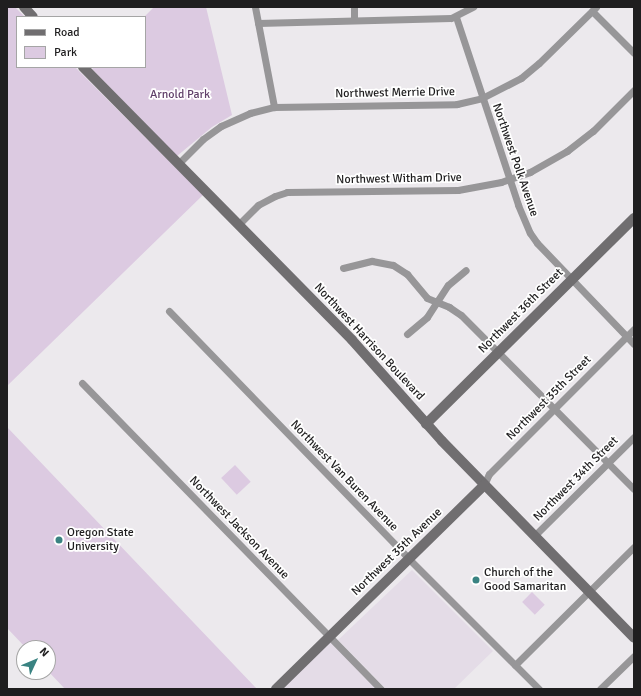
<!DOCTYPE html>
<style>
body{margin:0}
#map{position:relative;width:641px;height:696px;overflow:hidden;background:#ece9ed;font-family:Signika,sans-serif}
div>[style]{position:absolute}
[style*='--x']{left:calc(var(--x)*1px);top:calc(var(--y)*1px);width:calc(var(--w)*1px);rotate:calc(var(--a)*1deg)}
.built>*{inset:0;background:#e4dce7}
.green>*{inset:0;background:#dccae1;transform-origin:0 0}
.street>*{height:7px;margin:-3.5px;padding:0 3.5px;transform-origin:3.5px;border-radius:3.5px;background:#979698}
.secondary>*{height:10px;margin:-5px;padding:0 5px;transform-origin:5px;border-radius:5px;background:#706e70}
.dots>*{width:11px;height:11px;translate:-50% -50%;box-sizing:border-box;border:2px solid #fff;border-radius:50%}
span{translate:-50% -50%;white-space:nowrap;text-align:center;line-height:1.15;-webkit-text-stroke:3.5px #fff;paint-order:stroke}
.street-label{font-size:12px;color:#1f1e1f}
.park-label{font-size:12px;color:#603f69}
.poi-label{font-size:12px;color:#1f1e1f}
.left{translate:0 -50%;text-align:left}
.frame{position:absolute;inset:0;border:8px solid #1f1e1f;pointer-events:none}
.legend{position:absolute;left:16px;top:16px;width:130px;height:52px;box-sizing:border-box;background:#fff;border:1px solid #a5a5a5;margin:0;padding:5px 7px;list-style:none;font-size:12px;color:#1f1e1f}
.legend li{display:flex;align-items:center;gap:8px;height:20px}
.legend b{width:20px;border:1px solid #a5a5a5}
.north{position:absolute;left:16px;top:640px;width:40px;height:40px;box-sizing:border-box;background:#fff;border:1px solid #a5a5a5;border-radius:50%;rotate:46deg;font-size:11px;font-weight:700;line-height:16px;text-align:center;color:#1f1e1f}
.north::after{content:'';display:block;margin:auto;width:14px;height:18px;background:#3a8382;clip-path:polygon(50% 0,100% 100%,50% 72%,0 100%)}
</style>
<div id="map">
<div class="built">
<div style="clip-path:polygon(412px 570px,493px 651px,454px 689px,386px 689px,338px 640px)"></div>
<div style="clip-path:polygon(329px 640px,379px 689px,278px 689px)"></div>
</div>
<div class="green">
<div style="clip-path:polygon(7px 7px,15px 7px,25px 17px,17px 17px,17px 67px,75px 67px,203px 195px,7px 386px)"></div>
<div style="clip-path:polygon(154px 7px,206px 7px,232px 115px,212px 127px,177px 156px,92px 69px,94px 67px,145px 67px,144px 17px)"></div>
<div style="clip-path:polygon(7px 427px,257px 689px,65px 689px,48px 671px,48px 648px,26px 648px,7px 628px)"></div>
<div style="left:235px;top:465px;width:23px;height:19px;rotate:47deg"></div>
<div style="left:532px;top:592px;width:18px;height:14px;rotate:45deg"></div>
</div>
<div class="street">
<div style="--x:255;--y:7;--w:102;--a:79.2"></div>
<div style="--x:592;--y:11;--w:59;--a:45"></div>
<div style="--x:456;--y:17;--w:198;--a:71.7"></div>
<div style="--x:518;--y:205;--w:30;--a:67"></div>
<div style="--x:530;--y:233;--w:12;--a:55"></div>
<div style="--x:537;--y:243;--w:140;--a:46.2"></div>
<div style="--x:354;--y:19;--w:12;--a:-90"></div>
<div style="--x:258;--y:23;--w:193;--a:-1.5"></div>
<div style="--x:451;--y:18;--w:25;--a:-27"></div>
<div style="--x:178;--y:164;--w:35;--a:-45"></div>
<div style="--x:203;--y:139;--w:22;--a:-36"></div>
<div style="--x:221;--y:126;--w:32;--a:-24"></div>
<div style="--x:250;--y:113;--w:25;--a:-14"></div>
<div style="--x:274;--y:107;--w:183;--a:-0.9"></div>
<div style="--x:457;--y:104;--w:26;--a:-13"></div>
<div style="--x:482;--y:98;--w:44;--a:-27.1"></div>
<div style="--x:521;--y:78;--w:23;--a:-40"></div>
<div style="--x:539;--y:63;--w:80;--a:-44.5"></div>
<div style="--x:239;--y:224;--w:27;--a:-45"></div>
<div style="--x:258;--y:205;--w:19;--a:-28"></div>
<div style="--x:275;--y:196;--w:13;--a:-18"></div>
<div style="--x:287;--y:192;--w:171;--a:-0.7"></div>
<div style="--x:458;--y:190;--w:44;--a:-10.5"></div>
<div style="--x:501;--y:182;--w:31;--a:-19"></div>
<div style="--x:530;--y:172;--w:43;--a:-29.6"></div>
<div style="--x:567;--y:151;--w:33;--a:-38"></div>
<div style="--x:593;--y:131;--w:58;--a:-45"></div>
<div style="--x:343;--y:268;--w:30;--a:-14"></div>
<div style="--x:372;--y:261;--w:21;--a:11"></div>
<div style="--x:393;--y:265;--w:17;--a:33"></div>
<div style="--x:407;--y:274;--w:31;--a:50"></div>
<div style="--x:427;--y:298;--w:24;--a:22"></div>
<div style="--x:449;--y:307;--w:14;--a:34"></div>
<div style="--x:461;--y:315;--w:245;--a:45.2"></div>
<div style="--x:169;--y:311;--w:345;--a:45.9"></div>
<div style="--x:409;--y:559;--w:184;--a:45"></div>
<div style="--x:407;--y:334;--w:26;--a:-40"></div>
<div style="--x:427;--y:317;--w:38;--a:-57"></div>
<div style="--x:448;--y:285;--w:23;--a:-40"></div>
<div style="--x:82;--y:383;--w:428;--a:45.7"></div>
<div style="--x:484;--y:485;--w:12;--a:-66"></div>
<div style="--x:489;--y:474;--w:205;--a:-45"></div>
<div style="--x:534;--y:536;--w:141;--a:-44.7"></div>
<div style="--x:515;--y:665;--w:168;--a:-44.8"></div>
<div style="--x:600;--y:689;--w:47;--a:-44.1"></div>
</div>
<div class="secondary">
<div style="--x:24;--y:7;--w:13;--a:48"></div>
<div style="--x:83;--y:67;--w:383;--a:45.4"></div>
<div style="--x:352;--y:340;--w:135;--a:48.3"></div>
<div style="--x:442;--y:441;--w:275;--a:45.7"></div>
<div style="--x:426;--y:424;--w:293;--a:-44.7"></div>
<div style="--x:276;--y:689;--w:291;--a:-44.4"></div>
</div>
<div class="dots">
<div style="left:59px;top:540px;background:#3a8382"></div>
<div style="left:476px;top:580px;background:#3a8382"></div>
</div>
<div class="street-label">
<span style="left:395px;top:93px;rotate:-1deg">Northwest Merrie Drive</span>
<span style="left:515px;top:160px;rotate:71deg">Northwest Polk Avenue</span>
<span style="left:399px;top:179px;rotate:-1deg">Northwest Witham Drive</span>
<span style="left:521px;top:311px;rotate:-45deg">Northwest 36th Street</span>
<span style="left:369px;top:342px;rotate:47deg">Northwest Harrison Boulevard</span>
<span style="left:549px;top:398px;rotate:-45deg">Northwest 35th Street</span>
<span style="left:344px;top:476px;rotate:46deg">Northwest Van Buren Avenue</span>
<span style="left:576px;top:479px;rotate:-45deg">Northwest 34th Street</span>
<span style="left:239px;top:528px;rotate:46deg">Northwest Jackson Avenue</span>
<span style="left:397px;top:552px;rotate:-44deg">Northwest 35th Avenue</span>
</div>
<div class="park-label">
<span style="left:180px;top:95px">Arnold Park</span>
</div>
<div class="poi-label">
<span class="left" style="left:67px;top:540px">Oregon State<br>University</span>
<span class="left" style="left:484px;top:580px">Church of the<br>Good Samaritan</span>
</div>
<div class="frame"></div>
<ul class="legend">
<li><b style="height:5px;background:#706e70"></b>Road</li>
<li><b style="height:11px;background:#dccae1"></b>Park</li>
</ul>
<div class="north">N</div>
</div>
